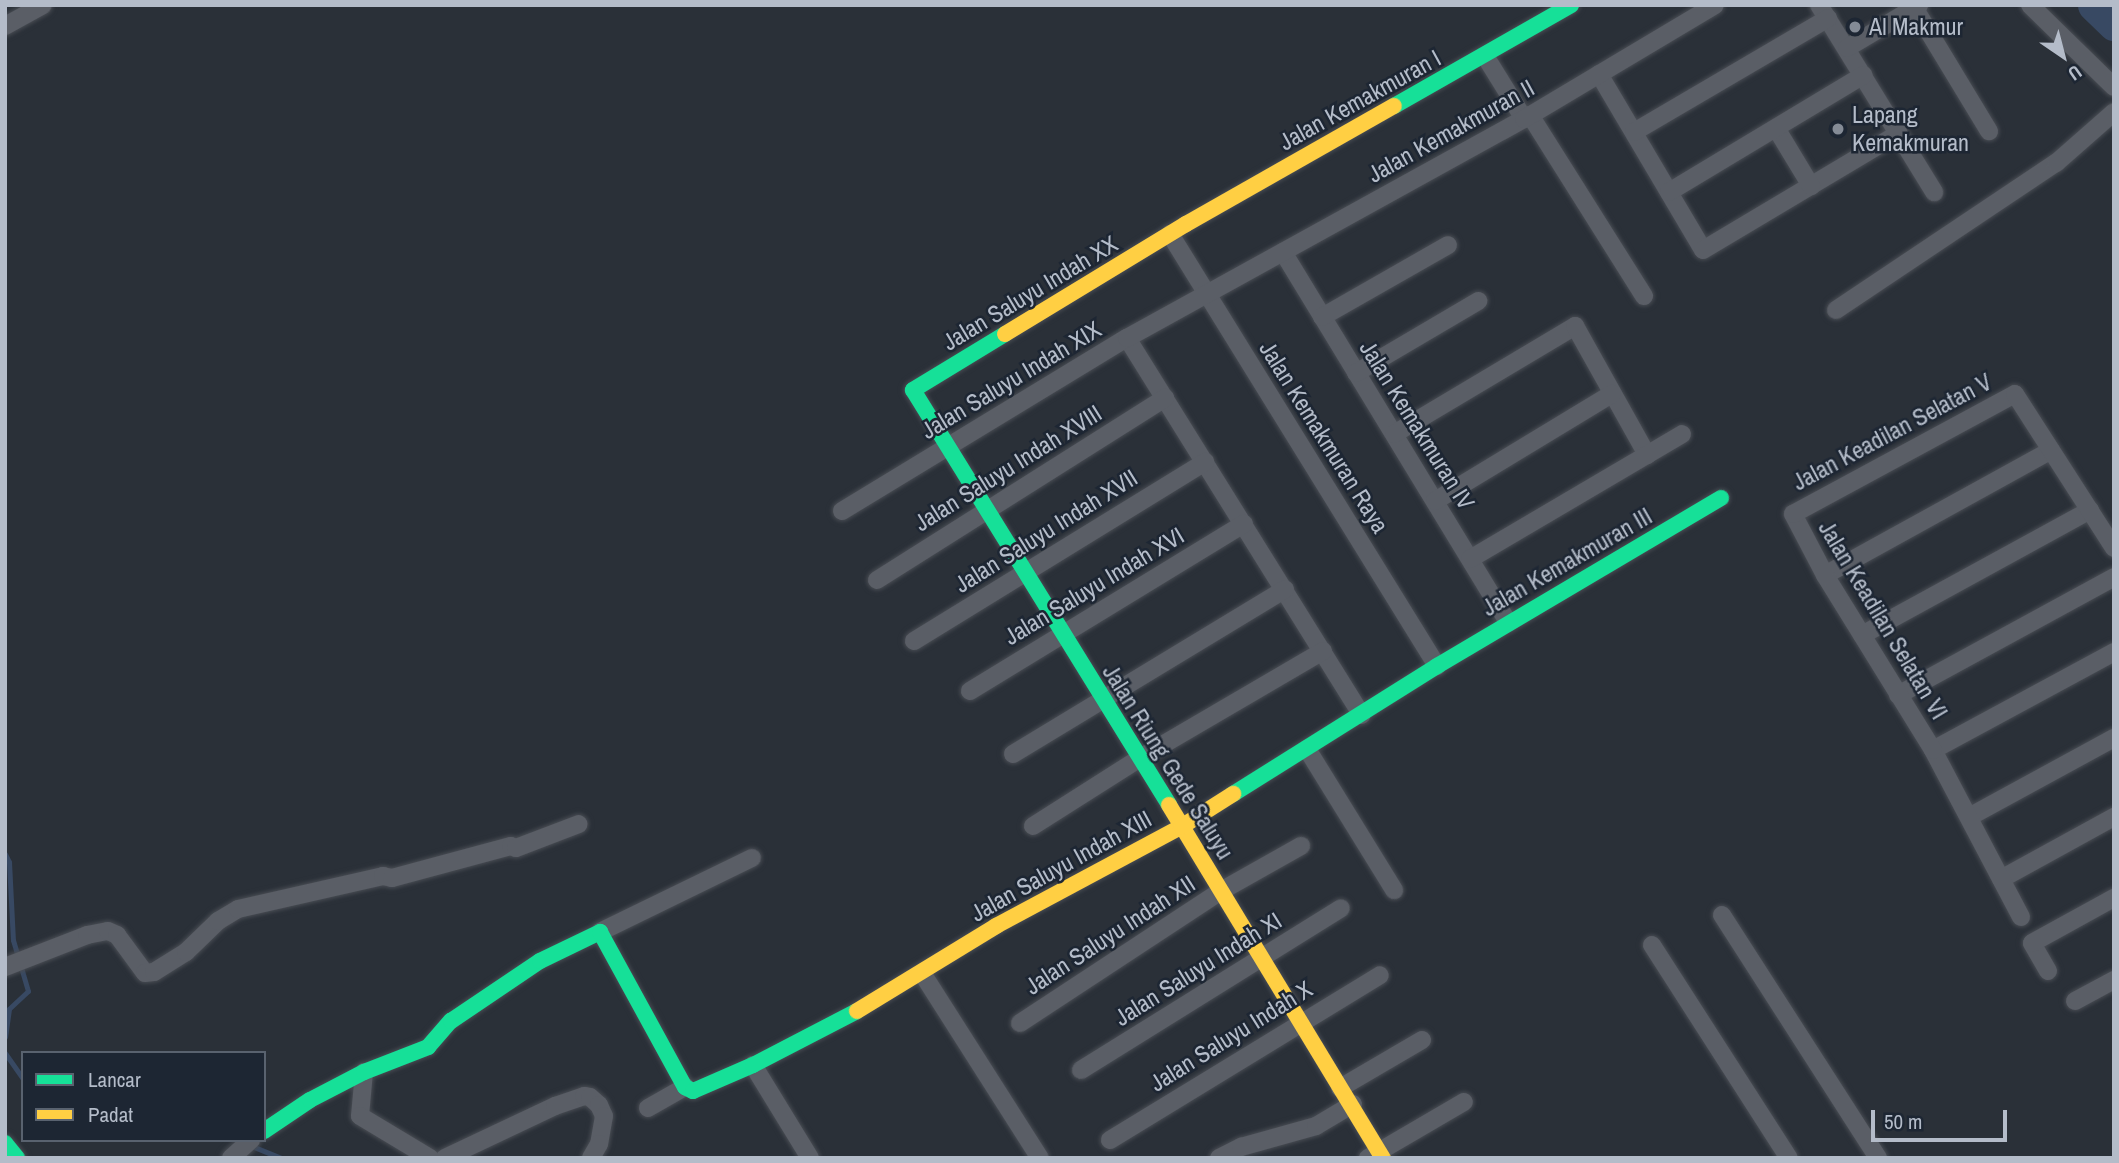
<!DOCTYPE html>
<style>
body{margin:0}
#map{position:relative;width:2119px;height:1163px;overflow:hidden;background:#2a3038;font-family:"Archivo Narrow",sans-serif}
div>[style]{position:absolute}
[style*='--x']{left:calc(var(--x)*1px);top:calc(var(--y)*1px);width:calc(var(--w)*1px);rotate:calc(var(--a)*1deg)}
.stream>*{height:5px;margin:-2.5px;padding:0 2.5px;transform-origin:2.5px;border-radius:2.5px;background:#384963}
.river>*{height:33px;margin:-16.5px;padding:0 16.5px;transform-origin:16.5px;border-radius:16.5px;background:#384963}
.roads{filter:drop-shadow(0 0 2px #484c53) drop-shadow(0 0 2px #484c53)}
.street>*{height:18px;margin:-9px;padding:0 9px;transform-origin:9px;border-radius:9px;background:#5a5e66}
.fast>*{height:16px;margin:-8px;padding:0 8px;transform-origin:8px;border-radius:8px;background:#16e098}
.slow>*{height:16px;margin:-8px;padding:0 8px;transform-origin:8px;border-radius:8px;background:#ffcf43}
.dots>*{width:19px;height:19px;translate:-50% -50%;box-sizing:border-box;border:4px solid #1d2633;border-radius:50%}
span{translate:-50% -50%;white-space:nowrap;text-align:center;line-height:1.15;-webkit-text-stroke:5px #1d2633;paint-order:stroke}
.poi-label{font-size:24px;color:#b4bcc9}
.left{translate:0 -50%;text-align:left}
.street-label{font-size:24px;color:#b4bcc9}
.frame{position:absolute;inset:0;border:7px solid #b4bcc9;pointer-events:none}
.legend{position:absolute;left:21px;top:1051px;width:245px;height:91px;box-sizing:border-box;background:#1d2633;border:2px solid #59626f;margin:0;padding:9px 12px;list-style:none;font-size:21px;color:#b4bcc9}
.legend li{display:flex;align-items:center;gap:14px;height:35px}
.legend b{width:35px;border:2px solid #59626f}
.north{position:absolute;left:2028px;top:21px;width:70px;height:70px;-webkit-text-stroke:5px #1d2633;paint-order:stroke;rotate:145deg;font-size:19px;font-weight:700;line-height:28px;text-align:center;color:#b4bcc9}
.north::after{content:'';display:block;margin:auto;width:24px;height:32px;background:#b4bcc9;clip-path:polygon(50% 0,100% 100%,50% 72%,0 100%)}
.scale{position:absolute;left:1871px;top:1110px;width:136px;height:32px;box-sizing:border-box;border:4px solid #b4bcc9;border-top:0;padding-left:9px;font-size:21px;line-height:24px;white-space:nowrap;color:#b4bcc9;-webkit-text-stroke:5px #1d2633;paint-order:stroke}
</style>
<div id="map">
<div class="stream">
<div style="--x:5;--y:854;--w:9;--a:63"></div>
<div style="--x:9;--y:862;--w:78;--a:87.1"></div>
<div style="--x:13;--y:940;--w:53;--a:73.6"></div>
<div style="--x:28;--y:991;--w:26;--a:137"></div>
<div style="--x:9;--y:1009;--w:28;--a:98"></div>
<div style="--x:5;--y:1053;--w:32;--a:55"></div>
<div style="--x:249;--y:1145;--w:35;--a:22"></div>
</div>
<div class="river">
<div style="--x:2094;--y:5;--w:28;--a:44"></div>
</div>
<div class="roads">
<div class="street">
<div style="--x:1819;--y:5;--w:220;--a:58.4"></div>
<div style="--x:2030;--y:5;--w:117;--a:44.3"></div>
<div style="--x:1915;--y:9;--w:143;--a:58.8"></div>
<div style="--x:5;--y:26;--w:43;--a:-28.9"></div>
<div style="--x:1847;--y:48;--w:84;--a:-30.8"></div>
<div style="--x:1485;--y:56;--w:74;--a:58.2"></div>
<div style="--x:1599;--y:74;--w:204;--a:59.4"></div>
<div style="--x:1703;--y:250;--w:228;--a:-30.8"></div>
<div style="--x:1530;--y:115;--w:214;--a:57.8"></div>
<div style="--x:1776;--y:128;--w:68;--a:58.9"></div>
<div style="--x:1634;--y:132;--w:225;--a:-30.4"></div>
<div style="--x:1669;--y:192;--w:227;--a:-31"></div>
<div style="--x:1170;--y:234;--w:508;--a:58.28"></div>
<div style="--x:1283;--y:252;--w:434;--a:58.7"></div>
<div style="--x:1836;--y:310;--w:265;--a:-33.8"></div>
<div style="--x:2056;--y:163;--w:77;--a:-41.3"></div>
<div style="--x:1322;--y:317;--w:145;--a:-29.7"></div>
<div style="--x:1127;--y:338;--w:444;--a:58.1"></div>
<div style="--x:1356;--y:373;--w:142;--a:-30.5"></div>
<div style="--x:1394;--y:434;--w:211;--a:-30.8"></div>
<div style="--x:1575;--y:326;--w:148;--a:60.8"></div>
<div style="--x:1435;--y:501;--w:207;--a:-31.2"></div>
<div style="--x:842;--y:511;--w:333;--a:-31.3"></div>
<div style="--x:1127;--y:338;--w:453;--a:-28.9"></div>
<div style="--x:1524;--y:119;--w:222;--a:-30.8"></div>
<div style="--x:1470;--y:559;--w:246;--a:-30.5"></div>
<div style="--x:1825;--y:575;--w:258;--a:-28.9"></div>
<div style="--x:877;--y:580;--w:341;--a:-32.3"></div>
<div style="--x:1862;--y:635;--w:260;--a:-28.7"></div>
<div style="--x:914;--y:641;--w:342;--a:-31.6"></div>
<div style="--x:970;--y:691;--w:321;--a:-31.4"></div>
<div style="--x:1898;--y:695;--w:246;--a:-28.6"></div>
<div style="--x:1307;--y:749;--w:166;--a:58.3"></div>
<div style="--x:1933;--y:750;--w:206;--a:-28.4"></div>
<div style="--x:1013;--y:754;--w:318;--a:-31.2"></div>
<div style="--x:1969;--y:817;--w:165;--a:-28.6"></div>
<div style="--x:1033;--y:826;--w:127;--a:-32.4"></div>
<div style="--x:1140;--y:758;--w:212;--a:-30.3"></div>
<div style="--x:2001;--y:879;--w:129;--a:-28.8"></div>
<div style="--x:1722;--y:915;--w:289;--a:57.3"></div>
<div style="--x:2021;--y:917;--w:189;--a:-117.8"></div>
<div style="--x:1933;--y:750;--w:206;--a:-121.7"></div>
<div style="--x:1825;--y:575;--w:69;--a:-117.7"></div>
<div style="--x:1793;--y:514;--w:252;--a:-28.4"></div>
<div style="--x:2015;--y:394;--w:183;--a:57.3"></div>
<div style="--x:600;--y:932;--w:169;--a:-26"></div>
<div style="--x:1652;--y:945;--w:253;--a:57.3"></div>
<div style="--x:5;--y:967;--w:88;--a:-21.3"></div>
<div style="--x:87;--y:935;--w:21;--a:-11"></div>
<div style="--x:108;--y:931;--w:10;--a:24"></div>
<div style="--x:117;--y:935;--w:47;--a:53.6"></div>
<div style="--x:145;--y:973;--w:9;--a:-6"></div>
<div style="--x:154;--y:972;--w:38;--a:-32"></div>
<div style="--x:186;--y:952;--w:45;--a:-44.1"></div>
<div style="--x:218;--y:921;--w:23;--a:-31"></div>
<div style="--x:238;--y:909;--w:149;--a:-12.8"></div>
<div style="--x:383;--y:876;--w:9;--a:13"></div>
<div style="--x:392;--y:878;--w:123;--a:-15.1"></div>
<div style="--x:511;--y:846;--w:5;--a:22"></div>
<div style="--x:516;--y:848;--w:67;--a:-20.9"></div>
<div style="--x:2048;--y:971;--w:32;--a:-120"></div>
<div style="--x:2032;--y:943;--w:94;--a:-28.8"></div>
<div style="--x:922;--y:973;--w:219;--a:57.5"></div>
<div style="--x:2075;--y:1001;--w:44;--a:-28.3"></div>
<div style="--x:1020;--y:1023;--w:240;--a:-33.3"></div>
<div style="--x:1221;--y:891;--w:92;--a:-29.4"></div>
<div style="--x:753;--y:1065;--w:109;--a:58.5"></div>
<div style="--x:1081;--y:1070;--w:306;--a:-31.9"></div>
<div style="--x:364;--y:1072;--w:44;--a:95.2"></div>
<div style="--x:360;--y:1116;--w:82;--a:31"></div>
<div style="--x:1340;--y:1088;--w:95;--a:-30.3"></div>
<div style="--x:648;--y:1108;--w:43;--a:-29.6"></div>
<div style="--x:1110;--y:1140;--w:316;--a:-31.4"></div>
<div style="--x:231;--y:1158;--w:27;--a:-42"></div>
<div style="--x:445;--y:1158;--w:122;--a:-25.3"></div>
<div style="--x:555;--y:1106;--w:31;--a:-19"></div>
<div style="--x:584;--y:1096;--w:6;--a:9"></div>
<div style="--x:590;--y:1097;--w:12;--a:42"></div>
<div style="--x:599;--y:1105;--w:12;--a:66"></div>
<div style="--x:604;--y:1116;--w:28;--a:100"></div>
<div style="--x:599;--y:1144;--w:16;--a:120"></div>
<div style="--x:1219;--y:1158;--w:25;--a:-27"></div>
<div style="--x:1241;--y:1147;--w:78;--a:-15.6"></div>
<div style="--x:1316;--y:1126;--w:43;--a:-30.7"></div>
<div style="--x:1368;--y:1158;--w:111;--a:-30.3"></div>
</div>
<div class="fast">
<div style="--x:1394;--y:106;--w:204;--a:-29.7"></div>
<div style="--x:1005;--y:334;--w:108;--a:148.7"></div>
<div style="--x:913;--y:390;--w:488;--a:58.3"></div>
<div style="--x:1233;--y:794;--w:241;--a:-32.1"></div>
<div style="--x:1437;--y:666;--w:330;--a:-30.6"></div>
<div style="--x:264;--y:1131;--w:55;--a:-34"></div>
<div style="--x:310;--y:1100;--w:61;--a:-27.4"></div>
<div style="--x:364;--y:1072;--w:69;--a:-21.3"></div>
<div style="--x:428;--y:1047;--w:35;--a:-49"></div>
<div style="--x:451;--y:1021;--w:107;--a:-34"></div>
<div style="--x:540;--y:961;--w:67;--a:-25.8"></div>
<div style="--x:600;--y:932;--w:177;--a:61.3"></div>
<div style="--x:685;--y:1087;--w:9;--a:27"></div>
<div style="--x:693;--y:1091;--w:65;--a:-23.4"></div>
<div style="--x:753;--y:1065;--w:117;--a:-27.4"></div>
<div style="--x:5;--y:1143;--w:19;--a:51"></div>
</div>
<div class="slow">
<div style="--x:1005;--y:334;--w:212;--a:-31.3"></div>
<div style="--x:1186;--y:224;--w:239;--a:-29.6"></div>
<div style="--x:1169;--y:805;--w:413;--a:58.8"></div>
<div style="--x:857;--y:1011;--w:163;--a:-31.4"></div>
<div style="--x:996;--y:926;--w:210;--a:-28.2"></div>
<div style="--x:1181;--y:827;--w:62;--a:-32.4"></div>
</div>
</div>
<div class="dots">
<div style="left:1855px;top:27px;background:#848b96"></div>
<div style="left:1838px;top:129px;background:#848b96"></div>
</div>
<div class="poi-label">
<span class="left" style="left:1869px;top:27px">Al Makmur</span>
<span class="left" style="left:1852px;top:129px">Lapang<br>Kemakmuran</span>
</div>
<div class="street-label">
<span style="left:1360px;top:100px;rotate:-29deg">Jalan Kemakmuran I</span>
<span style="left:1451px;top:131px;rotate:-29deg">Jalan Kemakmuran II</span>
<span style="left:1030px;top:293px;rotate:-31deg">Jalan Saluyu Indah XX</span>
<span style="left:1011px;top:380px;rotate:-31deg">Jalan Saluyu Indah XIX</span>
<span style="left:1417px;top:425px;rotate:58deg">Jalan Kemakmuran IV</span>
<span style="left:1892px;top:432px;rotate:-28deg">Jalan Keadilan Selatan V</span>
<span style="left:1324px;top:437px;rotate:58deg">Jalan Kemakmuran Raya</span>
<span style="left:1008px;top:468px;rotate:-32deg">Jalan Saluyu Indah XVIII</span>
<span style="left:1046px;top:531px;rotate:-32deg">Jalan Saluyu Indah XVII</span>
<span style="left:1567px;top:562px;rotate:-30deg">Jalan Kemakmuran III</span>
<span style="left:1094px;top:586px;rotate:-31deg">Jalan Saluyu Indah XVI</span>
<span style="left:1883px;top:620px;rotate:59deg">Jalan Keadilan Selatan VI</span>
<span style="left:1168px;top:762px;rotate:58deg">Jalan Riung Gede Saluyu</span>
<span style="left:1061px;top:866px;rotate:-29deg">Jalan Saluyu Indah XIII</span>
<span style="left:1110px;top:935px;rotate:-33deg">Jalan Saluyu Indah XII</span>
<span style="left:1198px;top:969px;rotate:-32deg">Jalan Saluyu Indah XI</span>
<span style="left:1231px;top:1036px;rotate:-32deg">Jalan Saluyu Indah X</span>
</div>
<div class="frame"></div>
<ul class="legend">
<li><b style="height:9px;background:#16e098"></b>Lancar</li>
<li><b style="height:9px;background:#ffcf43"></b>Padat</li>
</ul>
<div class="north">U</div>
<div class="scale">50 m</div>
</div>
